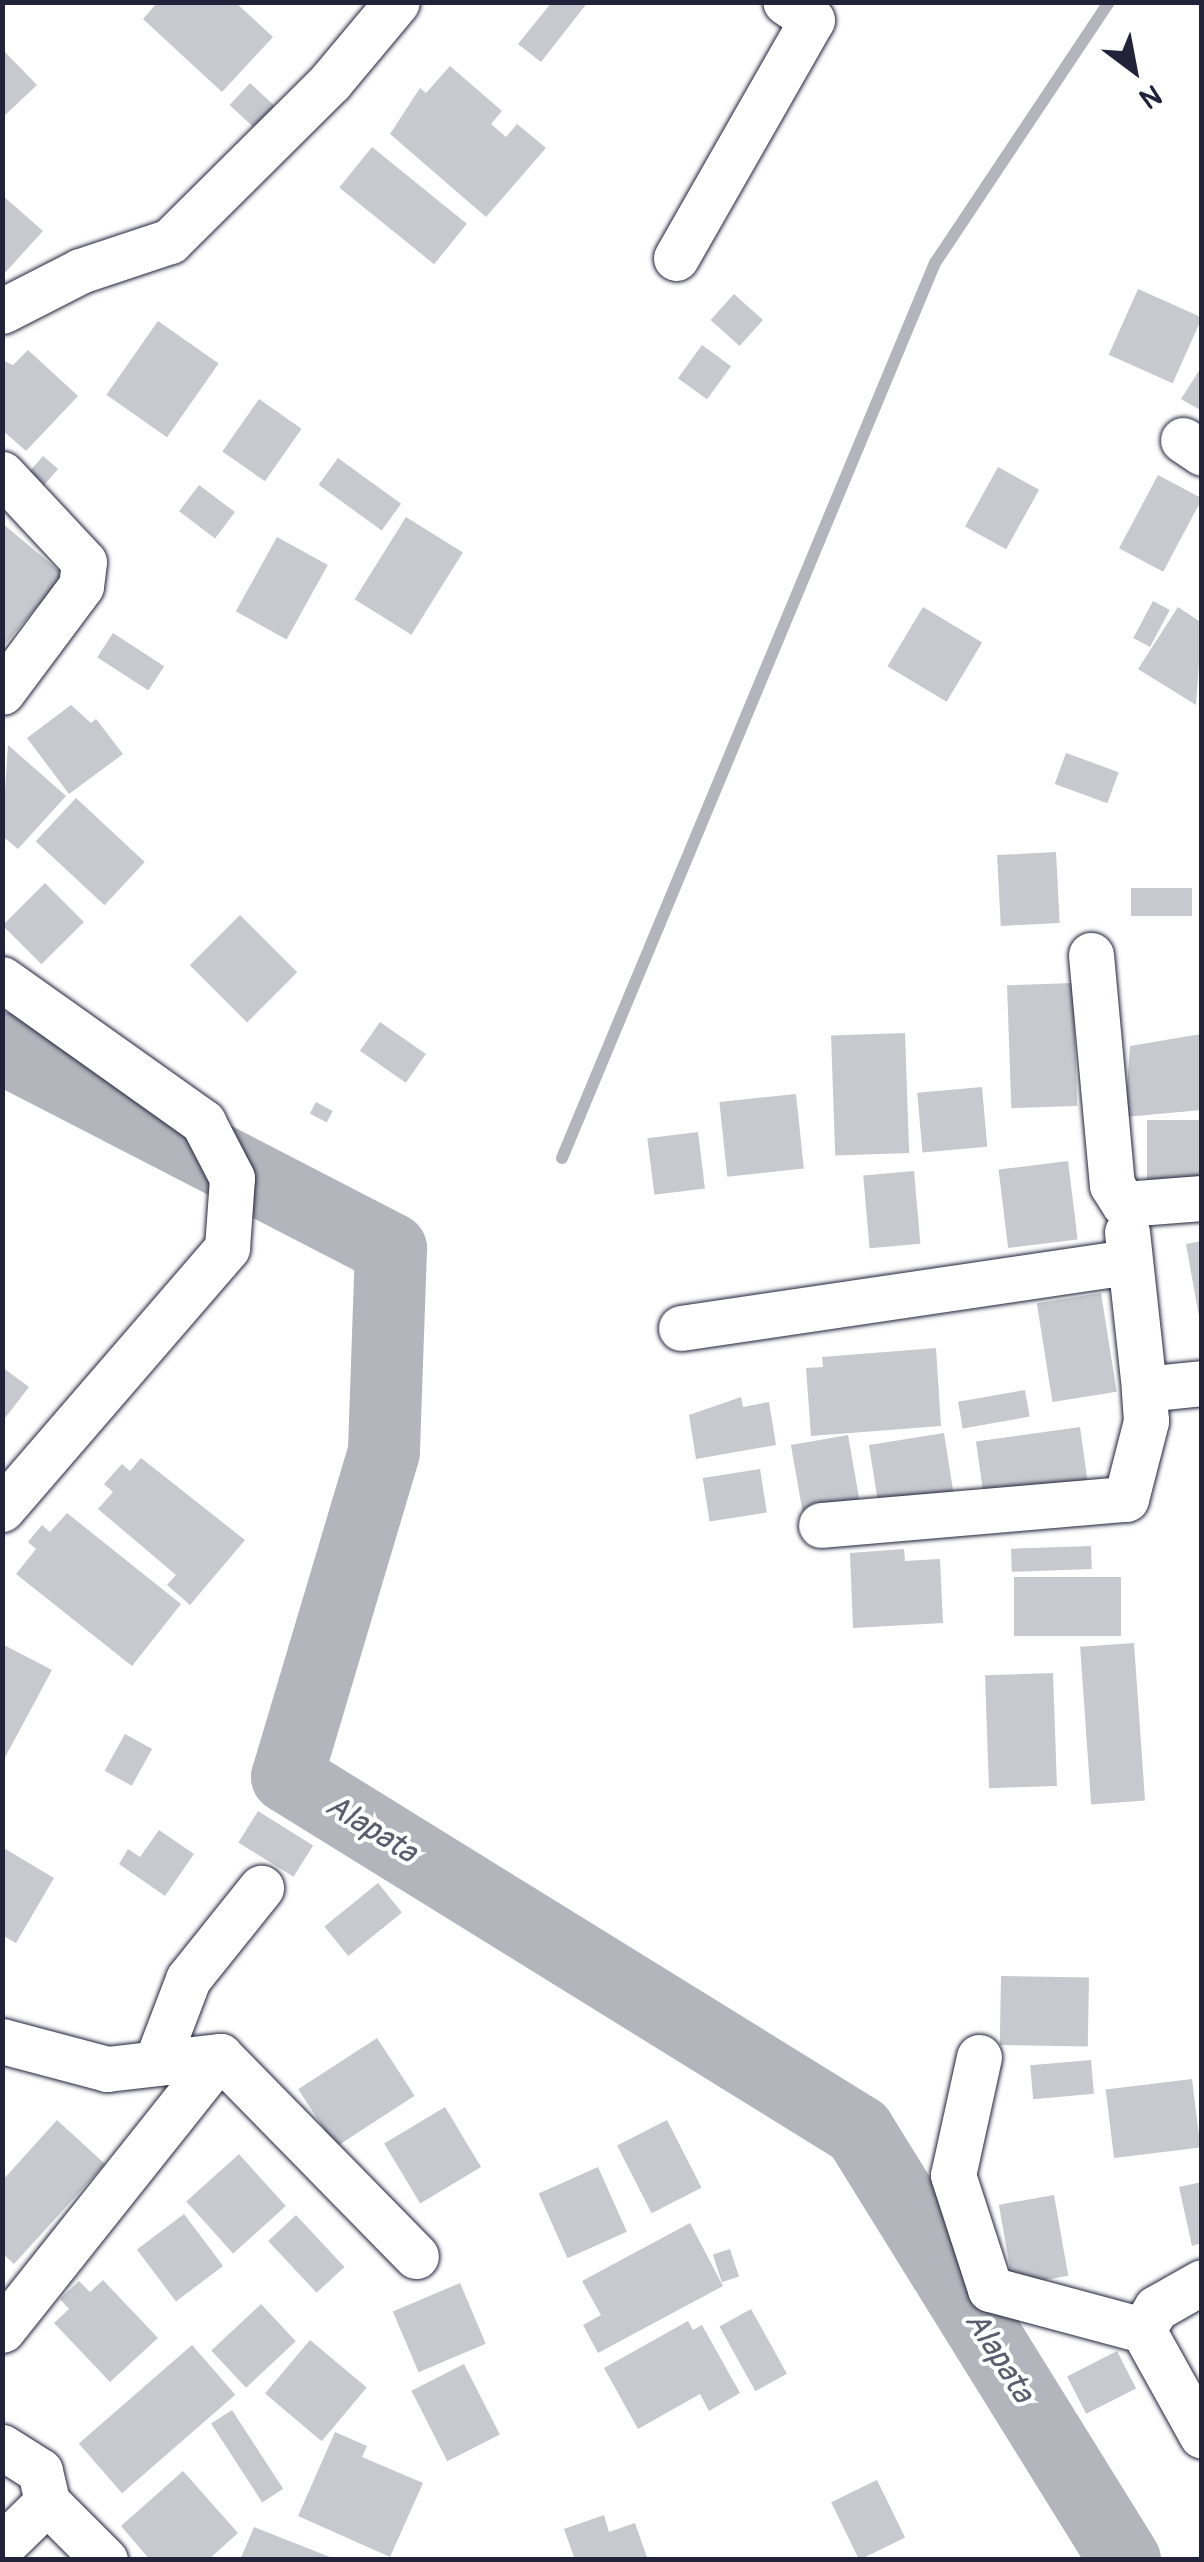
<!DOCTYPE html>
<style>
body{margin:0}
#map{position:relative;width:1204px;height:2562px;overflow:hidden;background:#fff;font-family:Pangolin,sans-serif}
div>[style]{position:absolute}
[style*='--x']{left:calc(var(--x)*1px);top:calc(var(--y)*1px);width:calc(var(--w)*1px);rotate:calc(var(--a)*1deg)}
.stream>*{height:12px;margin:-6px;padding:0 6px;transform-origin:6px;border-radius:6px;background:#b4b4bc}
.river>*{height:72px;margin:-36px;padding:0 36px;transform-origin:36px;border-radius:36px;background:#b4b4bc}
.building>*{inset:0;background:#c8c8cf;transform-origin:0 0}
.roads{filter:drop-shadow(0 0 2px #22223b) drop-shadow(0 0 2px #22223b)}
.minor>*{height:45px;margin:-22.5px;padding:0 22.5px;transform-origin:22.5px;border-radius:22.5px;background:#fff}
span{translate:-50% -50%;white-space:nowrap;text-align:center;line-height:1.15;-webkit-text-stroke:8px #fff;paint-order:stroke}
.water-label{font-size:32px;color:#5c5c6f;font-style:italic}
.frame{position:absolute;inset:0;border:5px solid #22223b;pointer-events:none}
.north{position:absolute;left:1084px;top:20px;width:100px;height:100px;-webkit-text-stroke:8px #fff;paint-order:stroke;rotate:148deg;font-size:28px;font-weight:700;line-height:40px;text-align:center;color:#22223b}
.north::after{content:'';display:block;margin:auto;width:35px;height:45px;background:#22223b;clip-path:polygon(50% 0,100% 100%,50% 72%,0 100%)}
</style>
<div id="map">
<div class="stream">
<div style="--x:562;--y:1158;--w:970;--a:-67.38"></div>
<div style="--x:935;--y:263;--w:314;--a:-56.3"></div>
</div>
<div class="river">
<div style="--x:2;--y:1048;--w:438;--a:27.3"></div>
<div style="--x:391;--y:1249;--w:203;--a:92"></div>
<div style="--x:384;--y:1452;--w:339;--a:106.6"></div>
<div style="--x:287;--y:1777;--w:673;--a:31.75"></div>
<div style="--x:859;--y:2131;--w:505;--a:58.2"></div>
</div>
<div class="building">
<div style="clip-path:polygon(158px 2px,235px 2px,273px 37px,222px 92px,143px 19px)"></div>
<div style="clip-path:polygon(552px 2px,588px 2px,541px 62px,518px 44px)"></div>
<div style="clip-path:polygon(2px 49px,37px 85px,2px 118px)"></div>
<div style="clip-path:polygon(450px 66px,502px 111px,491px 124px,506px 137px,517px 124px,546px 148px,486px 217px,390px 134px,420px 88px,426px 93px)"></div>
<div style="left:250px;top:83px;width:37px;height:30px;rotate:43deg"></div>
<div style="left:372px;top:147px;width:122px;height:52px;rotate:39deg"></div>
<div style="clip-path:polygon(2px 195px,43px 231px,2px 276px)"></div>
<div style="left:1138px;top:289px;width:70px;height:72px;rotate:24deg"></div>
<div style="left:734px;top:294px;width:39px;height:35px;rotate:42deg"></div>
<div style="left:158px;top:321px;width:74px;height:90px;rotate:35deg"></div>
<div style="left:702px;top:345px;width:36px;height:41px;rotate:36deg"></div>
<div style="clip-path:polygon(28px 350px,78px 396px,26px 451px,2px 430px,2px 360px,13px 365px)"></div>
<div style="clip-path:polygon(1202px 366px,1202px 411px,1181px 399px)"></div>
<div style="left:259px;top:399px;width:52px;height:64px;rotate:35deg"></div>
<div style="left:43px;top:456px;width:20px;height:31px;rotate:41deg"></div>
<div style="left:338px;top:458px;width:78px;height:33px;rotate:36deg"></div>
<div style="left:998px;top:467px;width:47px;height:68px;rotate:29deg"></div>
<div style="left:1158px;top:475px;width:50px;height:83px;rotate:28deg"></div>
<div style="left:199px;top:485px;width:45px;height:33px;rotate:37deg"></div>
<div style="left:406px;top:517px;width:67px;height:97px;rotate:32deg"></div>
<div style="clip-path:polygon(2px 523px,64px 575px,2px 648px)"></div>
<div style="left:277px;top:537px;width:58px;height:85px;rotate:29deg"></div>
<div style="left:1153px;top:601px;width:19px;height:42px;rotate:28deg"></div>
<div style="left:923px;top:607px;width:69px;height:69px;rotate:31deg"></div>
<div style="clip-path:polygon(1178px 607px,1202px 623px,1196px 705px,1138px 669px)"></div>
<div style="left:113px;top:633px;width:61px;height:29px;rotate:33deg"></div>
<div style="clip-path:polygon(71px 705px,91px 723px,96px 719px,123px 754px,69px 794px,27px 738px)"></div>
<div style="clip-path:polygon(8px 745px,66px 796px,18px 849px,2px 836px)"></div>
<div style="left:1066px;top:753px;width:56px;height:33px;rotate:20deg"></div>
<div style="left:76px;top:798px;width:94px;height:59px;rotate:43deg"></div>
<div style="left:1056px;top:852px;width:71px;height:59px;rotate:87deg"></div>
<div style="left:45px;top:883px;width:55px;height:60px;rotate:45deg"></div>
<div style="left:1131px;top:888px;width:61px;height:28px"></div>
<div style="left:240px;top:915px;width:81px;height:71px;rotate:45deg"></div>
<div style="left:1073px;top:983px;width:123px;height:66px;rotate:88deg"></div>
<div style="left:380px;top:1022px;width:56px;height:35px;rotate:35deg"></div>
<div style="left:905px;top:1033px;width:120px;height:74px;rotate:88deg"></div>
<div style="clip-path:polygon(1201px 1034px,1202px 1110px,1125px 1117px,1130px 1046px)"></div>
<div style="left:982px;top:1087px;width:60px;height:65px;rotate:85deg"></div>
<div style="left:796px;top:1094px;width:75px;height:77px;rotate:84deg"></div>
<div style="left:316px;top:1102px;width:19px;height:13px;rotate:28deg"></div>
<div style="left:1202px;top:1120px;width:63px;height:55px;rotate:90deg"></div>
<div style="left:698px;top:1132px;width:57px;height:51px;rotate:83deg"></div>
<div style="left:1068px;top:1161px;width:79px;height:70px;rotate:83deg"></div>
<div style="left:914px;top:1171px;width:73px;height:51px;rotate:85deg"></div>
<div style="clip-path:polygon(1202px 1241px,1202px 1322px,1200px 1322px,1186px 1244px)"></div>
<div style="left:1101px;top:1293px;width:100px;height:65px;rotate:81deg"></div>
<div style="clip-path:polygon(936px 1348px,941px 1426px,811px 1436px,806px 1368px,823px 1367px,822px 1357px)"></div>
<div style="clip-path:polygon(2px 1367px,29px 1387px,2px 1422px)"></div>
<div style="left:1025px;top:1390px;width:27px;height:68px;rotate:80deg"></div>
<div style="clip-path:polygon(741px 1397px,743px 1407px,769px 1402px,776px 1445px,696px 1459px,689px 1415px)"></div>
<div style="left:1080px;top:1427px;width:61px;height:105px;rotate:82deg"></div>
<div style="left:944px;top:1433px;width:63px;height:76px;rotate:81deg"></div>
<div style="left:848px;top:1435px;width:70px;height:58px;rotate:80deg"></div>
<div style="clip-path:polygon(141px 1458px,245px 1540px,190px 1605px,167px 1585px,176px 1575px,98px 1509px,113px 1492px,104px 1484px,122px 1464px,130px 1471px)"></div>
<div style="left:760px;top:1469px;width:44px;height:58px;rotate:81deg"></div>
<div style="clip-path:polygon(67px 1513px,181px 1604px,132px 1666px,16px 1574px,36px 1549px,28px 1542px,42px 1525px,50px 1532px)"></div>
<div style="left:1091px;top:1546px;width:23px;height:80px;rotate:88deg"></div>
<div style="clip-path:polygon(904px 1549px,905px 1561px,940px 1559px,943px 1623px,853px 1628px,850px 1553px)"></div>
<div style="left:1014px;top:1577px;width:107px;height:59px"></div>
<div style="left:1134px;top:1643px;width:158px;height:54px;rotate:86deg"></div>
<div style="clip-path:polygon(2px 1644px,52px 1670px,2px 1763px)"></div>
<div style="left:1053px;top:1673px;width:113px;height:68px;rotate:88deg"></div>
<div style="left:125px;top:1734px;width:31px;height:42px;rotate:29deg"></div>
<div style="left:258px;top:1811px;width:65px;height:37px;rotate:32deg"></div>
<div style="clip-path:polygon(159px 1830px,194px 1854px,165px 1896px,119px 1864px,128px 1849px,140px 1857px)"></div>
<div style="clip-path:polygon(2px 1847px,54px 1878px,16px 1943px,2px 1935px)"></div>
<div style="left:378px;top:1883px;width:38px;height:69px;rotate:51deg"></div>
<div style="left:1001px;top:1976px;width:88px;height:69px;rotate:1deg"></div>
<div style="left:377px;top:2038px;width:69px;height:94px;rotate:57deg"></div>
<div style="left:1091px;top:2060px;width:34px;height:61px;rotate:85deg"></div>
<div style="left:1192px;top:2079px;width:69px;height:87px;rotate:83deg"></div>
<div style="left:445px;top:2107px;width:70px;height:71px;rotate:59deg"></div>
<div style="clip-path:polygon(57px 2120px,105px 2164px,14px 2264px,2px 2253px,2px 2181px)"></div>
<div style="left:667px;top:2120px;width:76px;height:56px;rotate:63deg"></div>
<div style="left:239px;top:2154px;width:70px;height:71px;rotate:48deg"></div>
<div style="left:598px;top:2167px;width:71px;height:65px;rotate:66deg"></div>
<div style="clip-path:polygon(1202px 2182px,1202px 2243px,1192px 2246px,1179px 2187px)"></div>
<div style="left:1054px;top:2195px;width:82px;height:56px;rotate:80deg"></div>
<div style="left:184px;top:2214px;width:65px;height:59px;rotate:53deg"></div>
<div style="left:296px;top:2215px;width:71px;height:38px;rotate:47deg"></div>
<div style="clip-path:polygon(690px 2223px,723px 2286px,598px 2353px,583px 2325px,601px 2315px,582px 2281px)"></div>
<div style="left:730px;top:2249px;width:29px;height:18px;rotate:72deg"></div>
<div style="clip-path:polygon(103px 2280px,158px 2338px,110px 2382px,54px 2323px,69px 2309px,60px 2299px,79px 2281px,90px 2292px)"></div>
<div style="left:460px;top:2283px;width:66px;height:73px;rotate:67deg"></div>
<div style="left:261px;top:2304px;width:51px;height:68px;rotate:47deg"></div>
<div style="left:751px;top:2309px;width:74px;height:36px;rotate:61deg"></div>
<div style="clip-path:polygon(688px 2321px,693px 2330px,702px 2325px,740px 2393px,709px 2411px,700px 2394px,638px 2429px,604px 2368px)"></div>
<div style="left:310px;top:2340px;width:74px;height:70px;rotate:40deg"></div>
<div style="left:192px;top:2345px;width:66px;height:150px;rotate:49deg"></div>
<div style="left:1117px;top:2351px;width:42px;height:56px;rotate:63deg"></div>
<div style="left:464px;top:2364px;width:79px;height:59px;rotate:63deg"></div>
<div style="left:232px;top:2410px;width:94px;height:25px;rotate:57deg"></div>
<div style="clip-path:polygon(335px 2432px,367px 2446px,362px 2457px,423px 2483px,390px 2557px,298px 2516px)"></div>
<div style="clip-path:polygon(183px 2471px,238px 2533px,208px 2560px,150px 2560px,121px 2526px)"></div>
<div style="left:877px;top:2480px;width:64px;height:51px;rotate:64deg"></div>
<div style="clip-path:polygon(604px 2515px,609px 2532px,635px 2523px,648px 2560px,575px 2560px,564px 2529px)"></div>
<div style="clip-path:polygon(254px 2527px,335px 2559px,335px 2560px,240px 2560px)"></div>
</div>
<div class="roads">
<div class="minor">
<div style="--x:676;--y:258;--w:274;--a:-60.3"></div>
<div style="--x:812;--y:20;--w:32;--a:-146"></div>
<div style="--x:2;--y:311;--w:88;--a:-27.1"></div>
<div style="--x:80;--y:271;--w:95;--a:-18.4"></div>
<div style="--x:170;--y:241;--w:226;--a:-44.8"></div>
<div style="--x:330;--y:82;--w:104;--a:-50.1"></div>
<div style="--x:1183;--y:440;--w:23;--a:34"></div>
<div style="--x:2;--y:474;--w:120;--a:47"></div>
<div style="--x:84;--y:562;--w:24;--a:97"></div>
<div style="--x:81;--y:586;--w:132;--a:126.7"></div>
<div style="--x:1091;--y:955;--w:231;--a:84.8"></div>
<div style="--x:1112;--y:1185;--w:22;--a:58"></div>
<div style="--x:1124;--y:1204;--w:78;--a:-4.4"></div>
<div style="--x:2;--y:979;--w:247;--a:35.4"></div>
<div style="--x:203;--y:1122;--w:63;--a:62.6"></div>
<div style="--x:232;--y:1178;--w:70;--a:94.1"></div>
<div style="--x:227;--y:1248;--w:345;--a:130.8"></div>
<div style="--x:1127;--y:1232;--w:158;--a:83.8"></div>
<div style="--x:681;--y:1328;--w:453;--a:-8.4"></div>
<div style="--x:821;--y:1525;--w:306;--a:-4.9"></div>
<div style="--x:1126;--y:1499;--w:81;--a:-75.6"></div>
<div style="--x:1146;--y:1421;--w:32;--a:-94"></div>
<div style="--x:1144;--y:1389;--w:58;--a:-5.9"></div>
<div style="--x:2;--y:2041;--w:109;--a:14.9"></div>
<div style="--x:107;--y:2069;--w:114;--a:-6.6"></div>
<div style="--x:220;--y:2056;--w:350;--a:128.5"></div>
<div style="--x:220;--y:2056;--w:280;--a:45.6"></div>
<div style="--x:979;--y:2057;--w:121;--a:102.4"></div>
<div style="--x:953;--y:2175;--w:120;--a:72"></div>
<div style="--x:990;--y:2289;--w:158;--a:15"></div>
<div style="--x:156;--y:2063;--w:90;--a:-69.1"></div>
<div style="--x:188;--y:1979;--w:117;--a:-51.3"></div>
<div style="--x:1202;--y:2282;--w:53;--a:150.5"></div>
<div style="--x:1156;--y:2308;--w:26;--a:121"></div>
<div style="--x:1143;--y:2330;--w:121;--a:60.9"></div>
<div style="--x:2;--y:2447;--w:45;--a:32.3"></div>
<div style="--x:40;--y:2471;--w:32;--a:77"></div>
<div style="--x:47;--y:2502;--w:82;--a:45"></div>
<div style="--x:2;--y:2546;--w:63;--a:-44.4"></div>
</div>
</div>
<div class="water-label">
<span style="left:371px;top:1829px;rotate:32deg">Alapata</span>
<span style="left:999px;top:2357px;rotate:58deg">Alapata</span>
</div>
<div class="frame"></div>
<div class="north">N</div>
</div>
